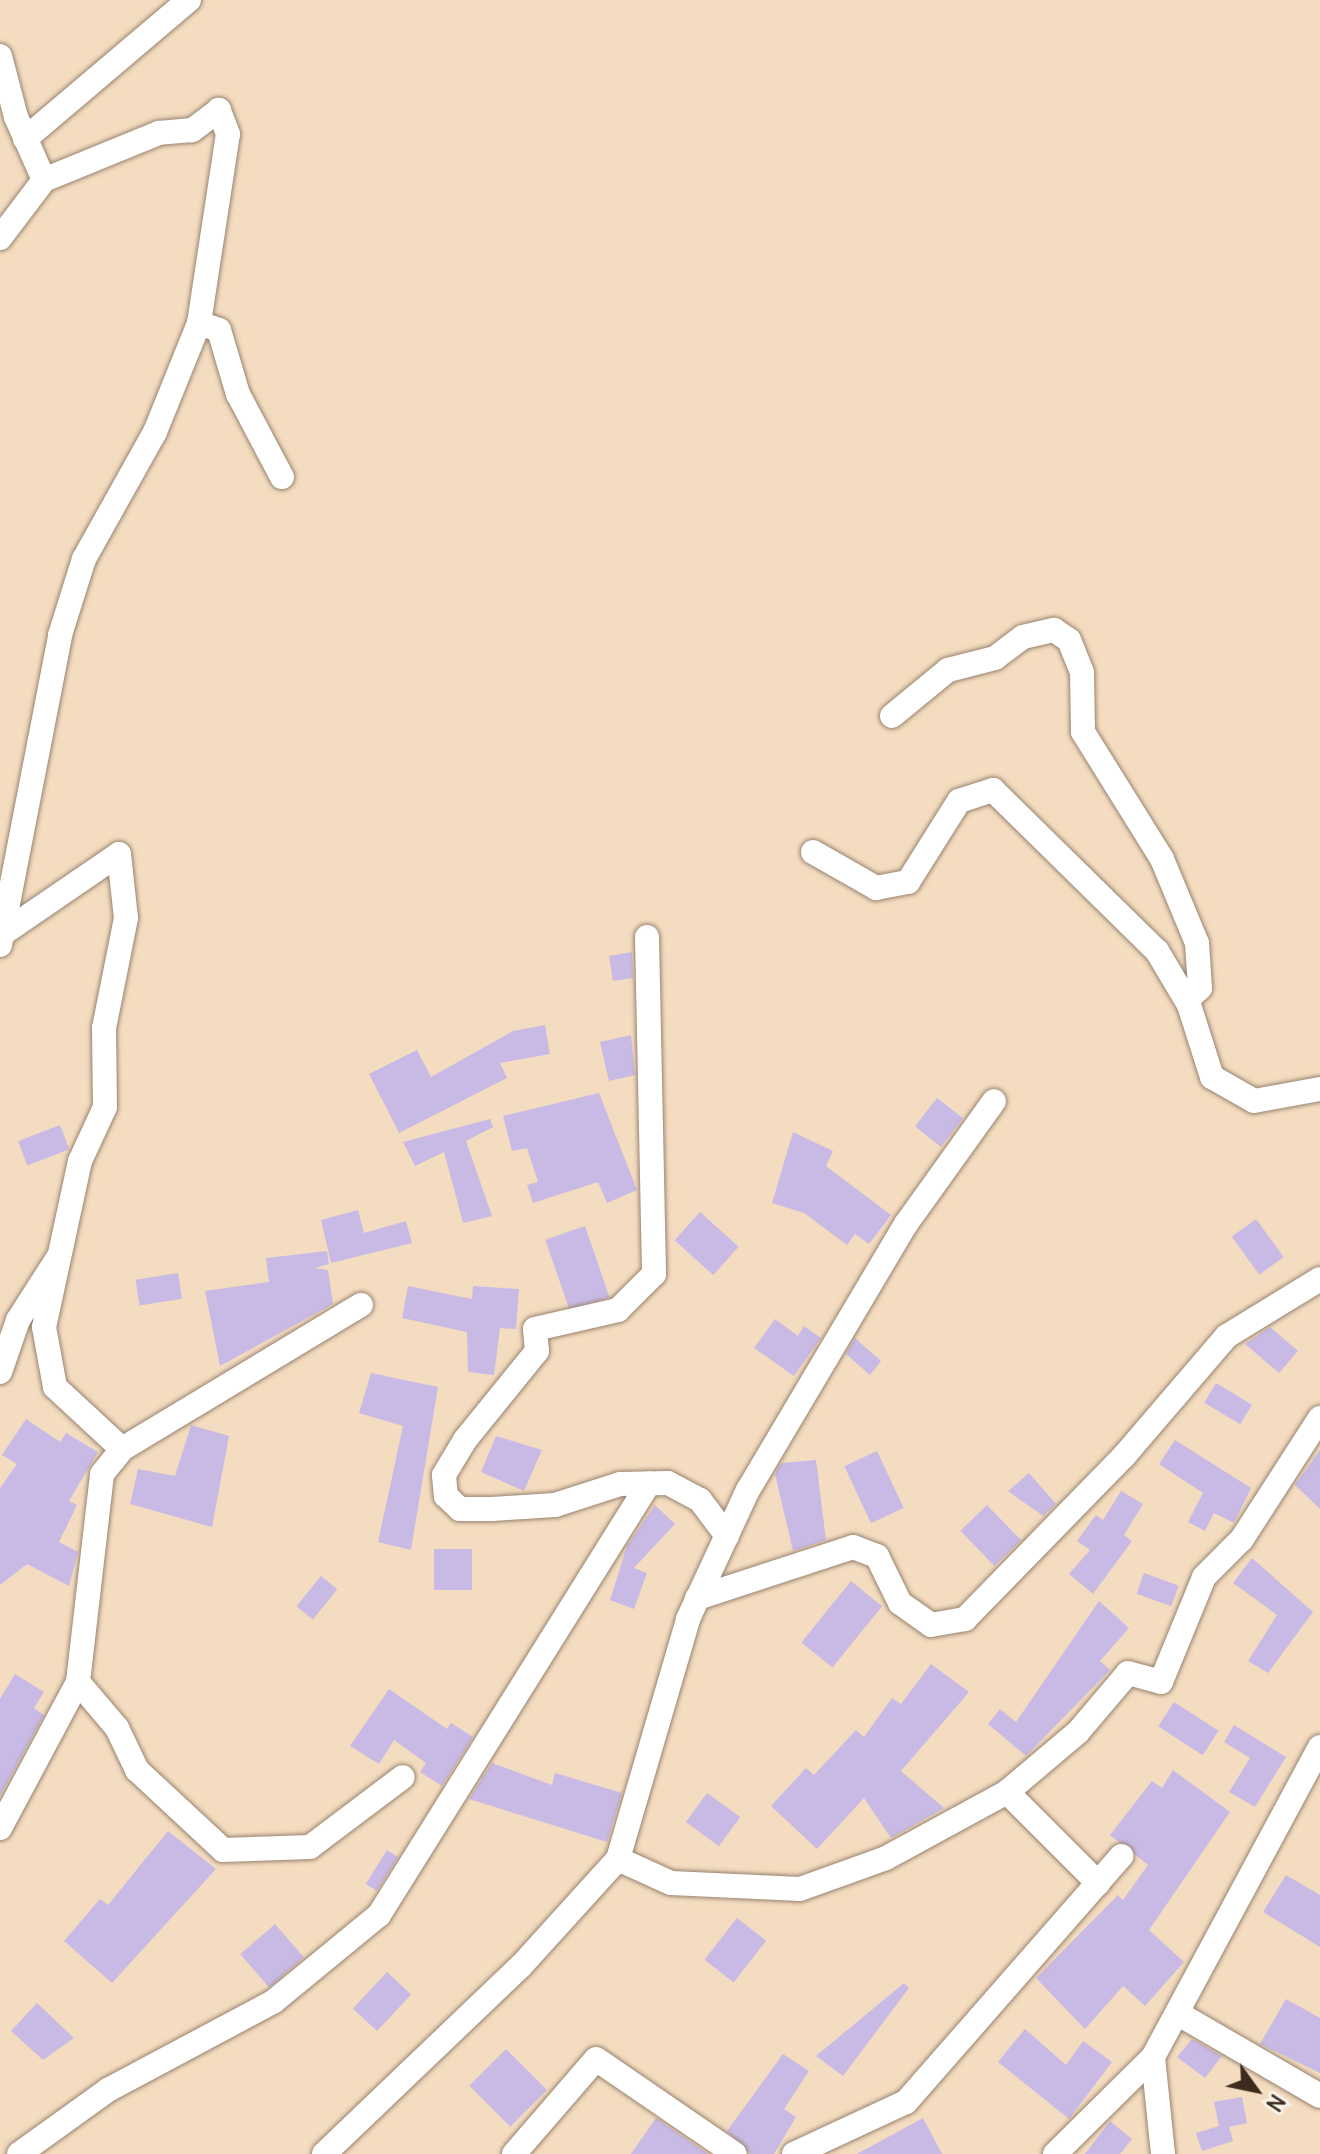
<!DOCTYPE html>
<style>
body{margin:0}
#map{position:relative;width:1320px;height:2154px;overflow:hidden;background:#f4dcc0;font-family:Delius,sans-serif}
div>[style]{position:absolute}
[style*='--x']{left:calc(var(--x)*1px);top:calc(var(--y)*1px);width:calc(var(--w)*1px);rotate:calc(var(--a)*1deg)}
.building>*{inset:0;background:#c9bae5;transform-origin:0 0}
.roads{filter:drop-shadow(0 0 2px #98836f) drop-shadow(0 0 2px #98836f)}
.minor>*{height:24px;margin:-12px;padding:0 12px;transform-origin:12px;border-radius:12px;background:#fff}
span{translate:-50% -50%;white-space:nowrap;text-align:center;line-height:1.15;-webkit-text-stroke:6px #f7f3e8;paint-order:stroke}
.north{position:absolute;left:1216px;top:2050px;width:80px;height:80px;-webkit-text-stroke:6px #f7f3e8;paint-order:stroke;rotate:123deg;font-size:22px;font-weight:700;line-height:32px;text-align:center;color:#3b2a1e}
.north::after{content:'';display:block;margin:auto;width:28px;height:36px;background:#3b2a1e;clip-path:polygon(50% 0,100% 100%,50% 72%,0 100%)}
</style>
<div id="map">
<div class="building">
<div style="clip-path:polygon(632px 952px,633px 978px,613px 981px,609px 956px)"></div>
<div style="clip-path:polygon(545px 1025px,550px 1054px,500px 1063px,507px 1078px,399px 1133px,369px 1074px,417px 1050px,431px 1077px,513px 1031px)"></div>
<div style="clip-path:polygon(631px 1035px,635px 1075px,609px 1081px,600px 1042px)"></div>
<div style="clip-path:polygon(599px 1093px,637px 1190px,607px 1203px,598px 1182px,533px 1203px,527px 1185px,538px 1182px,527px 1148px,512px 1151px,503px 1116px)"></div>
<div style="left:937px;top:1098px;width:33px;height:36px;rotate:38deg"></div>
<div style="clip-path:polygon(490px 1119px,493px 1127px,466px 1141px,492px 1216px,463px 1223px,444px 1152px,415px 1166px,403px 1142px)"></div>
<div style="left:60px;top:1125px;width:26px;height:45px;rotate:69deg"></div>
<div style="clip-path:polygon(793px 1132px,833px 1151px,826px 1166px,891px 1215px,869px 1244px,855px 1234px,847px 1245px,804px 1213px,772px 1203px)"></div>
<div style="clip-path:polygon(358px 1210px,364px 1233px,406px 1221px,412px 1243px,331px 1263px,321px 1220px)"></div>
<div style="left:700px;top:1212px;width:52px;height:38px;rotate:42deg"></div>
<div style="left:1256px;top:1219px;width:47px;height:30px;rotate:54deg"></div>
<div style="left:585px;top:1226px;width:75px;height:42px;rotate:71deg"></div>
<div style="clip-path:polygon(327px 1251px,329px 1264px,315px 1268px,328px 1270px,333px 1304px,220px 1366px,205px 1291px,269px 1282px,266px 1258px)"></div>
<div style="left:178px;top:1273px;width:26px;height:43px;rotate:81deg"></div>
<div style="clip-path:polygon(408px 1286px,472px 1299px,473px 1286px,519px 1289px,516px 1329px,500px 1328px,494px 1375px,468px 1372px,467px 1332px,402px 1318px)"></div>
<div style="clip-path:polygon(775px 1319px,798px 1336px,804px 1326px,821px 1338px,794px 1376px,754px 1348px)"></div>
<div style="clip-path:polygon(1270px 1327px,1298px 1351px,1279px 1373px,1245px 1344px)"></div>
<div style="clip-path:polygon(855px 1338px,881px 1361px,870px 1375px,846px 1354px)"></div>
<div style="clip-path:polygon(371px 1373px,438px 1387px,411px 1550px,378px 1542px,403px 1426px,359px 1413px)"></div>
<div style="left:1216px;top:1383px;width:42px;height:23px;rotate:31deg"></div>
<div style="clip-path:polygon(26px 1419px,60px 1442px,66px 1433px,98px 1452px,69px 1501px,77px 1505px,59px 1542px,78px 1552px,69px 1586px,27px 1564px,0 1585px,0 1488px,17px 1464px,2px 1455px)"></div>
<div style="clip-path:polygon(191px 1425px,229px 1436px,212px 1527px,130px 1504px,138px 1469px,175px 1476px)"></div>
<div style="clip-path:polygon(496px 1436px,542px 1450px,524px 1491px,481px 1472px)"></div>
<div style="clip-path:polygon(1175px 1440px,1251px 1488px,1234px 1523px,1214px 1513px,1205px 1531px,1188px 1522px,1203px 1493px,1159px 1464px)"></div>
<div style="clip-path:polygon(1320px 1450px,1320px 1509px,1295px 1485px)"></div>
<div style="left:877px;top:1451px;width:63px;height:36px;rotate:65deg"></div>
<div style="clip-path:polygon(816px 1460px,826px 1540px,793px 1551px,775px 1474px,781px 1463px)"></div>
<div style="clip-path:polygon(1029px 1473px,1056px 1504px,1043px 1516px,1008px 1491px)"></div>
<div style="clip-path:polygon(1121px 1491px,1143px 1504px,1124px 1535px,1132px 1541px,1093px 1594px,1069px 1574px,1090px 1550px,1077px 1541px,1096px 1515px,1103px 1520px)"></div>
<div style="clip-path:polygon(655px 1505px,675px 1524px,634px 1568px,647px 1573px,634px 1609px,610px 1600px,627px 1546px)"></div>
<div style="left:987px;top:1505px;width:49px;height:37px;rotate:46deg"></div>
<div style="left:472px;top:1549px;width:41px;height:38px;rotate:90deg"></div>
<div style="clip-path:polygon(1252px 1558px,1313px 1612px,1268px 1673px,1248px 1661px,1277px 1615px,1233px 1583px)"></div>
<div style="left:1144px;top:1573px;width:37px;height:22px;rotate:20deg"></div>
<div style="left:321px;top:1576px;width:21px;height:39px;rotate:39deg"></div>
<div style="left:851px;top:1581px;width:40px;height:79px;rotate:39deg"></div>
<div style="clip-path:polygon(1099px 1601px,1129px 1628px,1100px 1661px,1110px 1670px,1026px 1756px,988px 1724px,1000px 1709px,1016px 1722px)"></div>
<div style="clip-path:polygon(931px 1664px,969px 1692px,901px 1771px,944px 1808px,891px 1838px,864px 1798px,817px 1849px,771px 1806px,806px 1768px,814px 1775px,856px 1730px,864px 1737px,892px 1698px,901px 1704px)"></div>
<div style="clip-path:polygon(15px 1674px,44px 1692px,34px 1708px,44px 1715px,0 1796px,0 1699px)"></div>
<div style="clip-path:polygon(389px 1689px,447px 1729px,451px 1723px,473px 1737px,442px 1786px,420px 1772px,426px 1763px,394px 1740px,379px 1764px,350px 1746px)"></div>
<div style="left:1174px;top:1702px;width:53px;height:29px;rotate:33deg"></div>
<div style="clip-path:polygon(1234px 1725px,1286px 1757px,1255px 1807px,1229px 1792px,1250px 1758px,1224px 1742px)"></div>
<div style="clip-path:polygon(492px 1763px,552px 1785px,555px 1773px,622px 1793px,607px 1842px,469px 1799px)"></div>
<div style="clip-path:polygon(1173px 1770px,1230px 1812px,1149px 1930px,1184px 1962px,1145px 2006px,1123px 1986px,1085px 2029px,1036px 1978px,1118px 1895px,1123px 1900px,1148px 1865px,1110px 1835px,1152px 1781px,1162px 1788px)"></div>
<div style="left:707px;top:1793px;width:41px;height:36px;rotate:36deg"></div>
<div style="clip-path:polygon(168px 1831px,216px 1869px,112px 1983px,64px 1941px,100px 1899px,108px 1905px)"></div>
<div style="left:387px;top:1850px;width:13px;height:40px;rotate:32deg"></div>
<div style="clip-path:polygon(1286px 1875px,1320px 1895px,1320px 1947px,1263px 1912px)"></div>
<div style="left:737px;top:1918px;width:37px;height:53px;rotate:38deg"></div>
<div style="left:275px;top:1924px;width:44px;height:46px;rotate:49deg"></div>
<div style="left:387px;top:1972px;width:33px;height:50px;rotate:43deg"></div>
<div style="clip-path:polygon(904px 1983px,909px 1988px,843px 2076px,816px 2056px)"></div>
<div style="clip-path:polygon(1286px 1999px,1320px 2018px,1320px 2073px,1260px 2044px)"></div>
<div style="clip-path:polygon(37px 2003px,74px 2038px,43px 2060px,11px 2031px)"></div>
<div style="clip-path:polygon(1025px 2029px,1066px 2065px,1083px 2041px,1112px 2062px,1069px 2119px,998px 2062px)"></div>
<div style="clip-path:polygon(1192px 2039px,1222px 2056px,1205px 2078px,1177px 2057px)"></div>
<div style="left:506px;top:2049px;width:58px;height:52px;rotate:45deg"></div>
<div style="clip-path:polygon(783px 2054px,809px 2071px,784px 2109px,796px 2117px,774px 2154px,750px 2154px,727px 2131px)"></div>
<div style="clip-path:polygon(1242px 2097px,1247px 2123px,1229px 2127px,1233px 2141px,1202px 2151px,1196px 2133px,1219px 2126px,1214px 2102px)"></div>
<div style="clip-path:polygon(656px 2118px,708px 2154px,631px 2154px)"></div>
<div style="clip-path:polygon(923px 2118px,942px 2154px,857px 2154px)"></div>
<div style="clip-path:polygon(1110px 2121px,1132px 2139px,1120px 2154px,1085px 2154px)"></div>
</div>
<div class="roads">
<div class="minor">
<div style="--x:0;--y:56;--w:63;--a:75.3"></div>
<div style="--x:16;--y:117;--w:69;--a:66"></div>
<div style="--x:44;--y:180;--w:73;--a:127.2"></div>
<div style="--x:25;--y:139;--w:215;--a:-40.3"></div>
<div style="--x:199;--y:323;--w:21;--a:19"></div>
<div style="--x:219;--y:330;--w:67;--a:73.5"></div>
<div style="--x:238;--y:394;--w:94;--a:62.1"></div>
<div style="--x:892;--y:716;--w:72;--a:-39.4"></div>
<div style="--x:948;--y:670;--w:49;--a:-14.3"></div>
<div style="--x:995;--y:658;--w:35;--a:-37"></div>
<div style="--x:1023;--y:637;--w:32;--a:-13"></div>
<div style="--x:1054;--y:630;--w:18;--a:34"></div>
<div style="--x:1069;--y:640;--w:35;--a:68"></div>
<div style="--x:1082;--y:673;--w:59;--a:89"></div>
<div style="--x:1083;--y:732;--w:150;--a:58.1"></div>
<div style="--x:1162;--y:859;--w:91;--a:67.4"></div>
<div style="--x:1197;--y:943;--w:45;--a:86.2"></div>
<div style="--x:1200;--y:988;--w:18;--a:137"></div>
<div style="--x:813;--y:852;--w:73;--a:29.7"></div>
<div style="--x:876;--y:888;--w:33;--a:-11"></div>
<div style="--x:908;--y:882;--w:96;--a:-57.8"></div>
<div style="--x:959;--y:801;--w:36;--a:-18"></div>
<div style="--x:993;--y:790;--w:230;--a:44.5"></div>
<div style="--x:1157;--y:951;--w:63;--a:59.3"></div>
<div style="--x:1189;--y:1005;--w:76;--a:72.3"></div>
<div style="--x:1212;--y:1077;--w:48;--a:29.7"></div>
<div style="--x:1254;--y:1101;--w:67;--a:-10.3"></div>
<div style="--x:5;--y:932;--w:138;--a:-34.4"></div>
<div style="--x:119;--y:854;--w:64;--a:83.8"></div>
<div style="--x:126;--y:918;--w:112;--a:101.3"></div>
<div style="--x:104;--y:1028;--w:79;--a:89.3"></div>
<div style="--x:105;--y:1107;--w:60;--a:114.8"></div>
<div style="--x:80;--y:1161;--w:170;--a:102.2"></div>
<div style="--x:44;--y:1327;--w:61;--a:79.6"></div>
<div style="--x:55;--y:1387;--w:91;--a:42.8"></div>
<div style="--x:647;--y:937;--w:337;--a:88.8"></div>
<div style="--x:654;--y:1274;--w:51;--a:135"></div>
<div style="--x:618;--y:1310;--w:85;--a:167.1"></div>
<div style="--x:535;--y:1329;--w:22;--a:85"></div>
<div style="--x:537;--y:1351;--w:114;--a:129"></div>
<div style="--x:465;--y:1440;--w:41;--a:121"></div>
<div style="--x:444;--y:1475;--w:21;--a:85"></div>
<div style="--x:446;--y:1496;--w:19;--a:43"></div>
<div style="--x:460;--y:1509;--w:32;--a:0"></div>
<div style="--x:492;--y:1509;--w:63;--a:-3.6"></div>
<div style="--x:555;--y:1505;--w:68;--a:-17.9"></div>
<div style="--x:620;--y:1484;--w:48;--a:-1.2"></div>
<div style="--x:668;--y:1483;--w:36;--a:28"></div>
<div style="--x:700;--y:1500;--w:45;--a:53.1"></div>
<div style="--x:0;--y:945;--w:316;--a:-79"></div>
<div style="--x:60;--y:635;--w:80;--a:-72.5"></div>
<div style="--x:84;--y:559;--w:145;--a:-60.8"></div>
<div style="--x:155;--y:432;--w:118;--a:-68"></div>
<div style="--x:199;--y:323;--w:191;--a:-81.3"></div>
<div style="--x:228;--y:134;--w:26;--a:-111"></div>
<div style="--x:219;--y:110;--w:34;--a:143"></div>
<div style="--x:192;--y:130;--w:33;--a:175"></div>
<div style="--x:159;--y:133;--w:124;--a:157.8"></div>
<div style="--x:0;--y:1372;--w:55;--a:-70.9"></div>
<div style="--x:18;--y:1320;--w:72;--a:-57.4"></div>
<div style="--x:697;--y:1598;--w:164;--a:-18.1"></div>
<div style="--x:853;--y:1547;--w:26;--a:21"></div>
<div style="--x:877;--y:1556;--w:52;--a:63.9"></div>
<div style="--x:900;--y:1603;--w:38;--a:35"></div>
<div style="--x:931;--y:1625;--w:35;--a:-10"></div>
<div style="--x:965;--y:1619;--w:228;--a:-45.7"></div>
<div style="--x:1124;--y:1456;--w:158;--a:-49.4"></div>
<div style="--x:1227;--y:1336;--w:109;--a:-31.5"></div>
<div style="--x:78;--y:1682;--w:60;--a:49.7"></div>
<div style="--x:117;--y:1728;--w:47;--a:64.5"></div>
<div style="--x:137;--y:1770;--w:117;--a:42.9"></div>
<div style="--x:223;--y:1850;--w:87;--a:-2"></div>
<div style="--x:310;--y:1847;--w:116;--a:-37"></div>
<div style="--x:1007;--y:1792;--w:129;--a:45"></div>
<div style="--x:0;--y:1828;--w:166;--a:-61.9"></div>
<div style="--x:78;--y:1682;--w:209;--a:-83.4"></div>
<div style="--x:102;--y:1474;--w:32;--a:-51"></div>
<div style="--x:122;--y:1449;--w:279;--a:-31.1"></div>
<div style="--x:618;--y:1859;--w:58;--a:24.4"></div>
<div style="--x:671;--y:1883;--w:129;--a:2.7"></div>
<div style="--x:800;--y:1889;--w:91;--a:-19.8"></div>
<div style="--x:886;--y:1858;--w:138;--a:-28.6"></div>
<div style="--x:1007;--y:1792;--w:93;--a:-40.2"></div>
<div style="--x:1078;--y:1732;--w:77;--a:-49.7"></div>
<div style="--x:1128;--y:1673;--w:34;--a:15"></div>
<div style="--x:1161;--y:1682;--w:113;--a:-67.7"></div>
<div style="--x:1204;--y:1577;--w:54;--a:-45"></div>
<div style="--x:1242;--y:1539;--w:144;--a:-57.2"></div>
<div style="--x:1177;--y:2013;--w:165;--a:30.1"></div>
<div style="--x:1153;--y:2057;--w:98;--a:84.1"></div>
<div style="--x:19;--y:2154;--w:110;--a:-35.7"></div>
<div style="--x:108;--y:2090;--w:187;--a:-28.1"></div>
<div style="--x:273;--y:2002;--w:137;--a:-39.4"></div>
<div style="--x:379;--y:1915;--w:509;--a:-57.99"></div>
<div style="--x:324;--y:2154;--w:271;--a:-43.7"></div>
<div style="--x:520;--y:1967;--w:146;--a:-47.8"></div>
<div style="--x:618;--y:1859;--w:250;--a:-73.7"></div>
<div style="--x:688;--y:1619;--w:142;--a:-65.1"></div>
<div style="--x:748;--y:1490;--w:309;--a:-59.3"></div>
<div style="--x:906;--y:1224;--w:151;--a:-54.4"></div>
<div style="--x:514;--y:2154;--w:125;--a:-49.2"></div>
<div style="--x:596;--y:2059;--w:168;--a:34.4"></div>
<div style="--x:794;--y:2154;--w:123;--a:-24.9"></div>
<div style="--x:906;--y:2102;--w:327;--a:-48.8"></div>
<div style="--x:1055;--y:2154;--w:138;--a:-44.7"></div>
<div style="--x:1153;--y:2057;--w:352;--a:-61.7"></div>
</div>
</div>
<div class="north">N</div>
</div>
